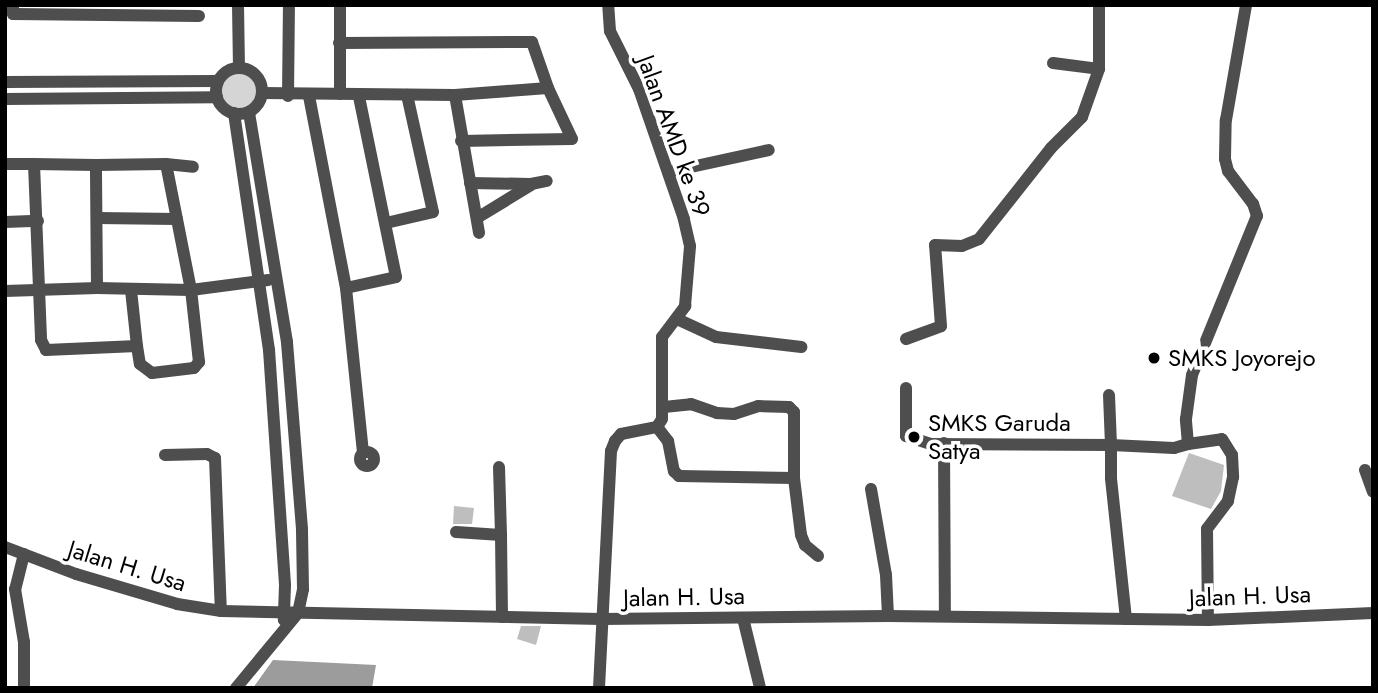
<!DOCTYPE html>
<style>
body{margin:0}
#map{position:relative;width:1378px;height:693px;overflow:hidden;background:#fff;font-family:Jost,sans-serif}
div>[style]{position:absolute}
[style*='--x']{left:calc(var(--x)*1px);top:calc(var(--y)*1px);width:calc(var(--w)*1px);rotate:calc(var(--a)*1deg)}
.green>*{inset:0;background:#d5d5d5}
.round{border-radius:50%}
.water>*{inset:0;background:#9c9c9c}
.building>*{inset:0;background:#bebebe}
.minor>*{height:12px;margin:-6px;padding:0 6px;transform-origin:6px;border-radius:6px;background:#4e4e4e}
.minor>.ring{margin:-6px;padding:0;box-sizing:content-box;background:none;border:12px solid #4e4e4e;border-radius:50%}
.dots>*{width:19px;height:19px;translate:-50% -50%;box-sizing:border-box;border:4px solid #fff;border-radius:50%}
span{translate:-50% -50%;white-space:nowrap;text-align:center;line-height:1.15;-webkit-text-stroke:7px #fff;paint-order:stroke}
.street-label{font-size:24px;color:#000}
.poi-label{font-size:24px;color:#000}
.left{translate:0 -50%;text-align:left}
.frame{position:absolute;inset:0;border:7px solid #000;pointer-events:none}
</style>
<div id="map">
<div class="green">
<div class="round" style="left:213px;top:72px;width:44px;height:44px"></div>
</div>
<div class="water">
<div style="clip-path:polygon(273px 660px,376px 665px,372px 688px,253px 688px)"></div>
</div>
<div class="building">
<div style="clip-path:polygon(1189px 453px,1224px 465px,1221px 491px,1211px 509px,1172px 496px)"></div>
<div style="clip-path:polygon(454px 506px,474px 508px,472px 524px,453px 524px)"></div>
<div style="clip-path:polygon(521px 626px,541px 626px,536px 645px,517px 639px)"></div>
</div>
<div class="minor">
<div style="--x:13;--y:5;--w:9;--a:90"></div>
<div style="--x:13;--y:14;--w:186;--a:0.6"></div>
<div style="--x:238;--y:5;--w:62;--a:89.1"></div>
<div style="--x:340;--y:5;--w:89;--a:90"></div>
<div style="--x:339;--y:43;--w:193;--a:-0.3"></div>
<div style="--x:532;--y:42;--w:49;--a:70.8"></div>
<div style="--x:1053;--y:63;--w:46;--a:7.4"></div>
<div class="ring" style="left:216px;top:68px;width:34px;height:34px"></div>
<div style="--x:5;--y:82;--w:213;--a:-0.3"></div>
<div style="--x:262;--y:93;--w:193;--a:0.6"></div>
<div style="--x:455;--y:95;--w:93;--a:-4.3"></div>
<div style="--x:548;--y:88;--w:56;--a:64.8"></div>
<div style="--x:572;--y:139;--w:111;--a:179"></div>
<div style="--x:455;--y:95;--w:140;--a:80.1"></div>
<div style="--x:288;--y:96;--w:91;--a:-89.4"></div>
<div style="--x:309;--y:96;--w:196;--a:79.1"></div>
<div style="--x:346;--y:288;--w:165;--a:84.1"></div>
<div style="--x:5;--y:99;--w:212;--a:-0.5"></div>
<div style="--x:234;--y:113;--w:240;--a:81.6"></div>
<div style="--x:269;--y:350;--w:236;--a:86.1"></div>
<div style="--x:285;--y:585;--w:35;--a:92"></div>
<div style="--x:5;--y:164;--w:29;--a:0"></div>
<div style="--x:96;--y:165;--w:62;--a:-179.1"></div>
<div style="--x:34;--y:164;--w:176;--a:87.7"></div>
<div style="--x:41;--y:340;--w:11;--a:63"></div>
<div style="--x:46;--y:350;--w:91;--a:-2.5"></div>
<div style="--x:137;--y:346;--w:18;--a:81"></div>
<div style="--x:140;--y:364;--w:15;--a:37"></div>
<div style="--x:152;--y:373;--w:42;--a:-6.8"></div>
<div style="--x:194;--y:368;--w:8;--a:-50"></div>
<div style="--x:199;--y:362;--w:72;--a:-96.3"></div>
<div style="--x:191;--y:290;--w:128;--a:-101.2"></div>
<div style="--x:668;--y:172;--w:103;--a:-12.3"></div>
<div style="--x:470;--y:183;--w:61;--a:0.9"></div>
<div style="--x:531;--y:184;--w:16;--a:-11"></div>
<div style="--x:97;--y:218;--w:80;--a:0.7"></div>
<div style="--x:477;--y:218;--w:63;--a:-31.4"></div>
<div style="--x:5;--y:222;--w:33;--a:-2"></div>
<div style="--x:386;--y:223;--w:48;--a:-13.2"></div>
<div style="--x:433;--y:212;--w:120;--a:-102.5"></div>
<div style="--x:97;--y:288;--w:123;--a:-90.5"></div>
<div style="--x:96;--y:165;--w:70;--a:-0.8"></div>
<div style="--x:166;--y:164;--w:27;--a:6"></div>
<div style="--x:346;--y:288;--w:51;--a:-12.4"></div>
<div style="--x:396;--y:277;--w:185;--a:-101.6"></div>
<div style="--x:131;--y:290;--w:56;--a:83.9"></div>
<div style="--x:5;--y:291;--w:92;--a:-1.9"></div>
<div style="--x:97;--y:288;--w:94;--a:1.2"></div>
<div style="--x:191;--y:290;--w:78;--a:-7.4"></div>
<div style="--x:677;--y:319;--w:43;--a:24.8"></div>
<div style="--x:716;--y:337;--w:86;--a:6.7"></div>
<div style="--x:906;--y:339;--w:37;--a:-20"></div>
<div style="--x:941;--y:326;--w:81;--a:-94.2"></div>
<div style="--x:935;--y:245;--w:27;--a:2"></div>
<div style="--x:962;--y:246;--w:18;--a:-22"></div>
<div style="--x:979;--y:239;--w:116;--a:-51.6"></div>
<div style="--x:1051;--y:148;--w:44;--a:-45"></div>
<div style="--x:1082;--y:117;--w:51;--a:-70.5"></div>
<div style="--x:1099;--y:69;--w:64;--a:-90"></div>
<div style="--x:906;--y:388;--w:48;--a:90"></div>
<div style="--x:906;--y:436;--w:26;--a:18"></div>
<div style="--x:931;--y:444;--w:180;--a:0.3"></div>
<div style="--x:1111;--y:445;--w:50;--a:-92.3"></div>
<div style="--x:664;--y:407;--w:27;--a:-6"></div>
<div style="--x:691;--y:404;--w:28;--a:19"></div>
<div style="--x:717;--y:413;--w:17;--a:3"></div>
<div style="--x:734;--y:414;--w:25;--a:-18"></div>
<div style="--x:758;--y:406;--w:31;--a:2"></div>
<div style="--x:789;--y:407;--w:7;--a:45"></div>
<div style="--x:794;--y:412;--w:66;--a:90"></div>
<div style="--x:657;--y:427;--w:18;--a:52"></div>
<div style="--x:668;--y:441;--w:31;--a:79"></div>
<div style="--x:674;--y:471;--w:7;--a:45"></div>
<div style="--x:679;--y:476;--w:115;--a:1"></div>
<div style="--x:794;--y:478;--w:57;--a:83"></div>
<div style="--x:801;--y:535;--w:11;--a:68"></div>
<div style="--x:805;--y:545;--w:17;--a:40"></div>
<div style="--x:944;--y:443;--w:173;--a:89.7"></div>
<div style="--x:1188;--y:444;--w:34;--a:-8"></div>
<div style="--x:1222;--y:439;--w:19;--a:58"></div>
<div style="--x:1232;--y:455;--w:22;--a:87"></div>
<div style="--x:1233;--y:477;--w:25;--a:102"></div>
<div style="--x:1228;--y:501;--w:35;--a:127"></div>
<div style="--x:1207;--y:529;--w:91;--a:89.4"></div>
<div class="ring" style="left:360px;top:452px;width:2px;height:2px"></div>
<div style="--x:165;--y:455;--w:42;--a:-1.4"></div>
<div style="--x:207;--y:454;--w:9;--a:27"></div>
<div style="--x:215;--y:458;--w:153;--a:87.8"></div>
<div style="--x:499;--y:467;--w:68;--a:88.3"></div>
<div style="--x:1365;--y:470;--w:23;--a:70"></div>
<div style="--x:871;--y:489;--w:87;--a:80.1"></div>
<div style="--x:886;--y:575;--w:41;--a:87.2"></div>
<div style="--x:456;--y:532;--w:45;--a:3.8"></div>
<div style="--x:501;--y:535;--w:82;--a:89.3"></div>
<div style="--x:5;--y:547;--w:76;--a:20.8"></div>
<div style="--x:76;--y:574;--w:105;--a:16.5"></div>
<div style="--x:177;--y:604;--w:45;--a:9"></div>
<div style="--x:221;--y:611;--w:380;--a:1.2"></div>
<div style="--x:601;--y:619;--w:287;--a:-0.6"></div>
<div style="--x:888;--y:616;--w:320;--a:0.7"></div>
<div style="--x:1208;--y:620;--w:165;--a:-2.4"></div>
<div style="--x:24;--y:554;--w:36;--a:104"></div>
<div style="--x:15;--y:589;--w:54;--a:80.4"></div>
<div style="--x:24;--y:642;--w:46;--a:90"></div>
<div style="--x:743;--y:618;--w:72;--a:76.3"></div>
<div style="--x:1126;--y:619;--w:142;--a:-96.1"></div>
<div style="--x:1111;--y:478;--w:33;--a:-90"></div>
<div style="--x:1111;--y:445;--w:63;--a:2.7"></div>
<div style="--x:1174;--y:448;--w:15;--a:-16"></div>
<div style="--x:1188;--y:444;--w:25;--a:-95"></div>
<div style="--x:1186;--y:419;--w:44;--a:-82.2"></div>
<div style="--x:1192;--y:375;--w:172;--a:-67.8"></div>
<div style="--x:1257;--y:216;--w:13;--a:-108"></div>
<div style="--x:1253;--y:204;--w:41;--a:-127.1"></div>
<div style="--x:1228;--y:171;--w:12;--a:-104"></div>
<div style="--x:1225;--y:159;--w:39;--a:-89"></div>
<div style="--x:1226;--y:120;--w:117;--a:-80.1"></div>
<div style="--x:236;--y:688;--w:97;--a:-50.4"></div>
<div style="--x:298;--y:613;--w:25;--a:-78"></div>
<div style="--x:303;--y:589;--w:60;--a:-91"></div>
<div style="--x:302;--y:529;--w:188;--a:-94.6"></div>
<div style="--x:287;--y:342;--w:233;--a:-99.4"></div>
<div style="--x:599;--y:688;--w:237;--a:-87.1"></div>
<div style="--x:611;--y:451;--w:11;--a:-68"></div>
<div style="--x:615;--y:441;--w:9;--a:-49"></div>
<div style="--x:621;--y:434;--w:37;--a:-11"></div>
<div style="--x:657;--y:427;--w:9;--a:-58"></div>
<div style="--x:662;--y:419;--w:82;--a:-90"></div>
<div style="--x:662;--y:337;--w:39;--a:-53"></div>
<div style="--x:685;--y:306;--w:60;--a:-85.2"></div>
<div style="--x:690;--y:246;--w:28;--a:-103"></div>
<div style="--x:684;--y:219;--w:138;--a:-109.1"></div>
<div style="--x:639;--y:89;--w:65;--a:-116.6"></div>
<div style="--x:610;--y:31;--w:26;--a:-94"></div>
</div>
<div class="dots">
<div style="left:1154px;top:358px;background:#000"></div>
<div style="left:914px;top:437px;background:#000"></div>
</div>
<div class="street-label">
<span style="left:674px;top:136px;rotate:70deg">Jalan AMD ke 39</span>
<span style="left:127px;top:566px;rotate:17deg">Jalan H. Usa</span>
<span style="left:1250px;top:596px;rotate:-2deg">Jalan H. Usa</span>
<span style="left:684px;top:597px;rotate:-1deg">Jalan H. Usa</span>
</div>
<div class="poi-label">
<span class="left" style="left:1168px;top:358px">SMKS Joyorejo</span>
<span class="left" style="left:928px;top:437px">SMKS Garuda<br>Satya</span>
</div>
<div class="frame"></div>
</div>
